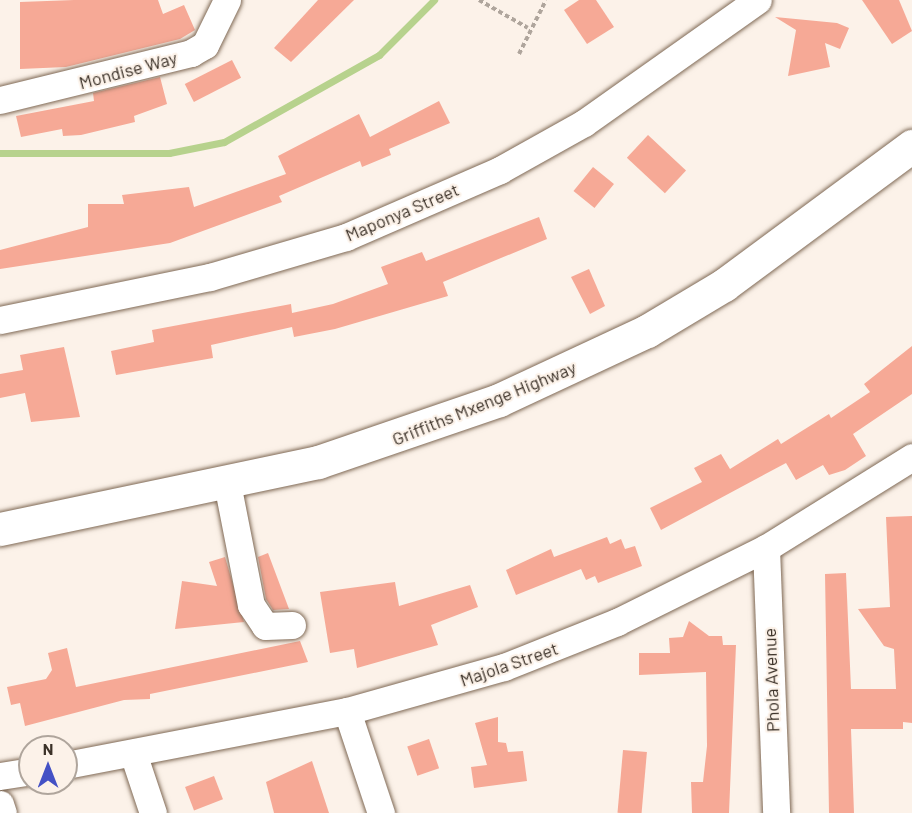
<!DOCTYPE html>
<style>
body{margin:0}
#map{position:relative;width:912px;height:813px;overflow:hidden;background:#fcf2e9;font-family:Barlow,sans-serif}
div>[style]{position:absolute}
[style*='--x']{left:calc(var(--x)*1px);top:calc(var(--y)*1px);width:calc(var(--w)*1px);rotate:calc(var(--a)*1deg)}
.stream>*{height:7px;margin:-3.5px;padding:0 3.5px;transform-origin:3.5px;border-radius:3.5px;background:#b7d28d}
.building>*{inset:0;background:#f6a996;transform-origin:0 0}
.path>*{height:4px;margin-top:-2px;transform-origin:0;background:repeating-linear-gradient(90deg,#afa59c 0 4.5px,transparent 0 7.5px)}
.roads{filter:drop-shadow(0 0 2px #7f6955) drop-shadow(0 0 2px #7f6955)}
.street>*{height:27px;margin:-13.5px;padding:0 13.5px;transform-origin:13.5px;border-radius:13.5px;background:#fff}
.secondary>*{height:33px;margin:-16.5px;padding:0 16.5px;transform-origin:16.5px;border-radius:16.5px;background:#fff}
span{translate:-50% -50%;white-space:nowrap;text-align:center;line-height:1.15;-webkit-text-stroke:4.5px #fcf2e9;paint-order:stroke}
.street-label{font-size:18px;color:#3b3128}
.north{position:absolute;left:18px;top:735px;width:60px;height:60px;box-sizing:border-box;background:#fcf2e9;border:2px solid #afa59c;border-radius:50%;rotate:0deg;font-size:16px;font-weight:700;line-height:24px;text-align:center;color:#3b3128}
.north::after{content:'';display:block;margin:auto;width:21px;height:27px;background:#4451c5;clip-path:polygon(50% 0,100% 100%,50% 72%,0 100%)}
</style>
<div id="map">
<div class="stream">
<div style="--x:0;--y:153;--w:169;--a:0"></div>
<div style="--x:169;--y:153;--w:56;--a:-11.3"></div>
<div style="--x:224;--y:142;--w:178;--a:-29.3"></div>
<div style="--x:379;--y:55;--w:78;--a:-45"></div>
</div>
<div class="building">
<div style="clip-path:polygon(74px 0,158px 0,163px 14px,184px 5px,195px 30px,180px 39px,66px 67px,20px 69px,20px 2px)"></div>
<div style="clip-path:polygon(318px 0,354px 0,291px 62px,274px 48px)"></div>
<div style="clip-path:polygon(579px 0,596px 0,614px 27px,587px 44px,564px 10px)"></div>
<div style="clip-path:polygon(862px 0,899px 0,912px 31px,892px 44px)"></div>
<div style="clip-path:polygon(775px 17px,837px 23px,849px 28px,840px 49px,825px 43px,830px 67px,788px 76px,796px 30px)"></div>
<div style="left:232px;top:60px;width:20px;height:53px;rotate:63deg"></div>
<div style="clip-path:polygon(160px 77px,167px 104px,134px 116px,135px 122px,81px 135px,63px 136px,62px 129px,21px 137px,16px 116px,94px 101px,93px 93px)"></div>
<div style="clip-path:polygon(439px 101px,450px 123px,389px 149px,391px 155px,362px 167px,360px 161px,279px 196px,282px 202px,170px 243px,0 269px,0 250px,88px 227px,88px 204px,124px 204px,122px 195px,189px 187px,194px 207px,286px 174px,278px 156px,359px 114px,370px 137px)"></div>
<div style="left:648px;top:135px;width:52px;height:31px;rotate:43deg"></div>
<div style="left:593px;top:167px;width:27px;height:31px;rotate:39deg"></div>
<div style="clip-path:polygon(539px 217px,547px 239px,443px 282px,448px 296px,335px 329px,294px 337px,292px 327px,211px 345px,213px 358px,116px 375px,111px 351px,154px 342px,152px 330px,291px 304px,292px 313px,333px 304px,388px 284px,381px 267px,422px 252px,426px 261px)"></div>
<div style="clip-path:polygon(589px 269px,605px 306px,590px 314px,571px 277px)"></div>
<div style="clip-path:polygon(912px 346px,912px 394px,853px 434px,866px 456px,845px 470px,829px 475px,823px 465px,796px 480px,786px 463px,661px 530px,650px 508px,702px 482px,694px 468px,721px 454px,730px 469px,778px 439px,781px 444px,829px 414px,831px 418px,870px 392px,864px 384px)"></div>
<div style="clip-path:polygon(64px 347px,80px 417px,31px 422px,25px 393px,0 398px,0 374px,23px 370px,20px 355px)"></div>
<div style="clip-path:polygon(912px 516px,912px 723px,903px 722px,903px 729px,851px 729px,854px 813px,829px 813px,825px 574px,846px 573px,851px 689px,896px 689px,894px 649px,884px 646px,858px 609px,890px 607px,886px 517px)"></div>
<div style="clip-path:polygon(607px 537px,610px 544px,621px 539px,625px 549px,635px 546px,642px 566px,598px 583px,595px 576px,586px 580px,581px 569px,516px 595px,506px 570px,551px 549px,554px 557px)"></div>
<div style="clip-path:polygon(268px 553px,289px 609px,273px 610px,266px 599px,258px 557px)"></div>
<div style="clip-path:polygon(225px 557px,244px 622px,175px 629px,182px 581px,217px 586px,209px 562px)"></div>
<div style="clip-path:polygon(395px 582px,399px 606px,470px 585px,478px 607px,431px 625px,438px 645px,357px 668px,354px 649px,330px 653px,320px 592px)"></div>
<div style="clip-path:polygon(689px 621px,709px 636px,722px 636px,723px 645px,736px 645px,729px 813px,692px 813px,691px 782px,703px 782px,707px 746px,706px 672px,639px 675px,639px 653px,670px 653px,669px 638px,683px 637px)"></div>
<div style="clip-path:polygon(300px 641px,308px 662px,150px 694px,150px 699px,124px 700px,25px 726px,20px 703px,11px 705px,7px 687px,46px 679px,52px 670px,48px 653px,67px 648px,76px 687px)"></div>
<div style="clip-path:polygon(498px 717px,498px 742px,506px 743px,508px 752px,523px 751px,527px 781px,474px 788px,471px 767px,487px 765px,475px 723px)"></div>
<div style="left:429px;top:739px;width:31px;height:23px;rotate:71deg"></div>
<div style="left:623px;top:750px;width:24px;height:63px;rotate:5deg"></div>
<div style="clip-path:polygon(312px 761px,329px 813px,274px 813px,266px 782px)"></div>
<div style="left:214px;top:776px;width:25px;height:31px;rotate:69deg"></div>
</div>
<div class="path">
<div style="--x:479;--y:0;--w:56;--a:29.7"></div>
<div style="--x:519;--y:54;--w:60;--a:-63.4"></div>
</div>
<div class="roads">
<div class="street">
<div style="--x:0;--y:100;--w:197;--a:-13.8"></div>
<div style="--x:191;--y:53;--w:16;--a:-30"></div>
<div style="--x:205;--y:45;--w:50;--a:-63.9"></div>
<div style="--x:0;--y:320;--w:214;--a:-11.6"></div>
<div style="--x:210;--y:277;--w:142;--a:-16.4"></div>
<div style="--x:346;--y:237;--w:168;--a:-23.5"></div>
<div style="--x:500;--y:170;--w:96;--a:-29.2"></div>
<div style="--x:584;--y:123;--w:213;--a:-35.3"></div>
<div style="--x:227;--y:483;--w:124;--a:78.9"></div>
<div style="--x:251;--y:605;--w:25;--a:56"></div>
<div style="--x:265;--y:626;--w:27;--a:-2"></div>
<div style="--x:766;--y:548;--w:265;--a:87.8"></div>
<div style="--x:347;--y:711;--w:108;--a:71.6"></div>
<div style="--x:133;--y:753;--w:63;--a:71.6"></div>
<div style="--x:66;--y:765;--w:286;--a:-10.9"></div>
<div style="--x:347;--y:711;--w:163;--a:-15.7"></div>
<div style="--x:504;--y:667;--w:122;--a:-21.7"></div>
<div style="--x:617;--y:622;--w:166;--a:-26.4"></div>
<div style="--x:766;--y:548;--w:172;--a:-31.9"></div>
<div style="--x:0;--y:776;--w:30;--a:-9"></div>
<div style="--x:0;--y:804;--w:9;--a:72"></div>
</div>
<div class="secondary">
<div style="--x:0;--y:529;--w:325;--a:-11.9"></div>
<div style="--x:318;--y:462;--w:191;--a:-18.9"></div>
<div style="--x:499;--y:400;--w:163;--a:-25"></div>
<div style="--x:647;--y:331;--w:90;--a:-30.9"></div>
<div style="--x:724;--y:285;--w:234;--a:-36.5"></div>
</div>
</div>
<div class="street-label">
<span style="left:128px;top:70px;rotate:-15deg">Mondise Way</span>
<span style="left:402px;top:212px;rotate:-23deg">Maponya Street</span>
<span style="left:484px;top:403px;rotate:-22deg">Griffiths Mxenge Highway</span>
<span style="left:509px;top:664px;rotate:-19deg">Majola Street</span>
<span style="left:771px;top:680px;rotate:-92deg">Phola Avenue</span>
</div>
<div class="north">N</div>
</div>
